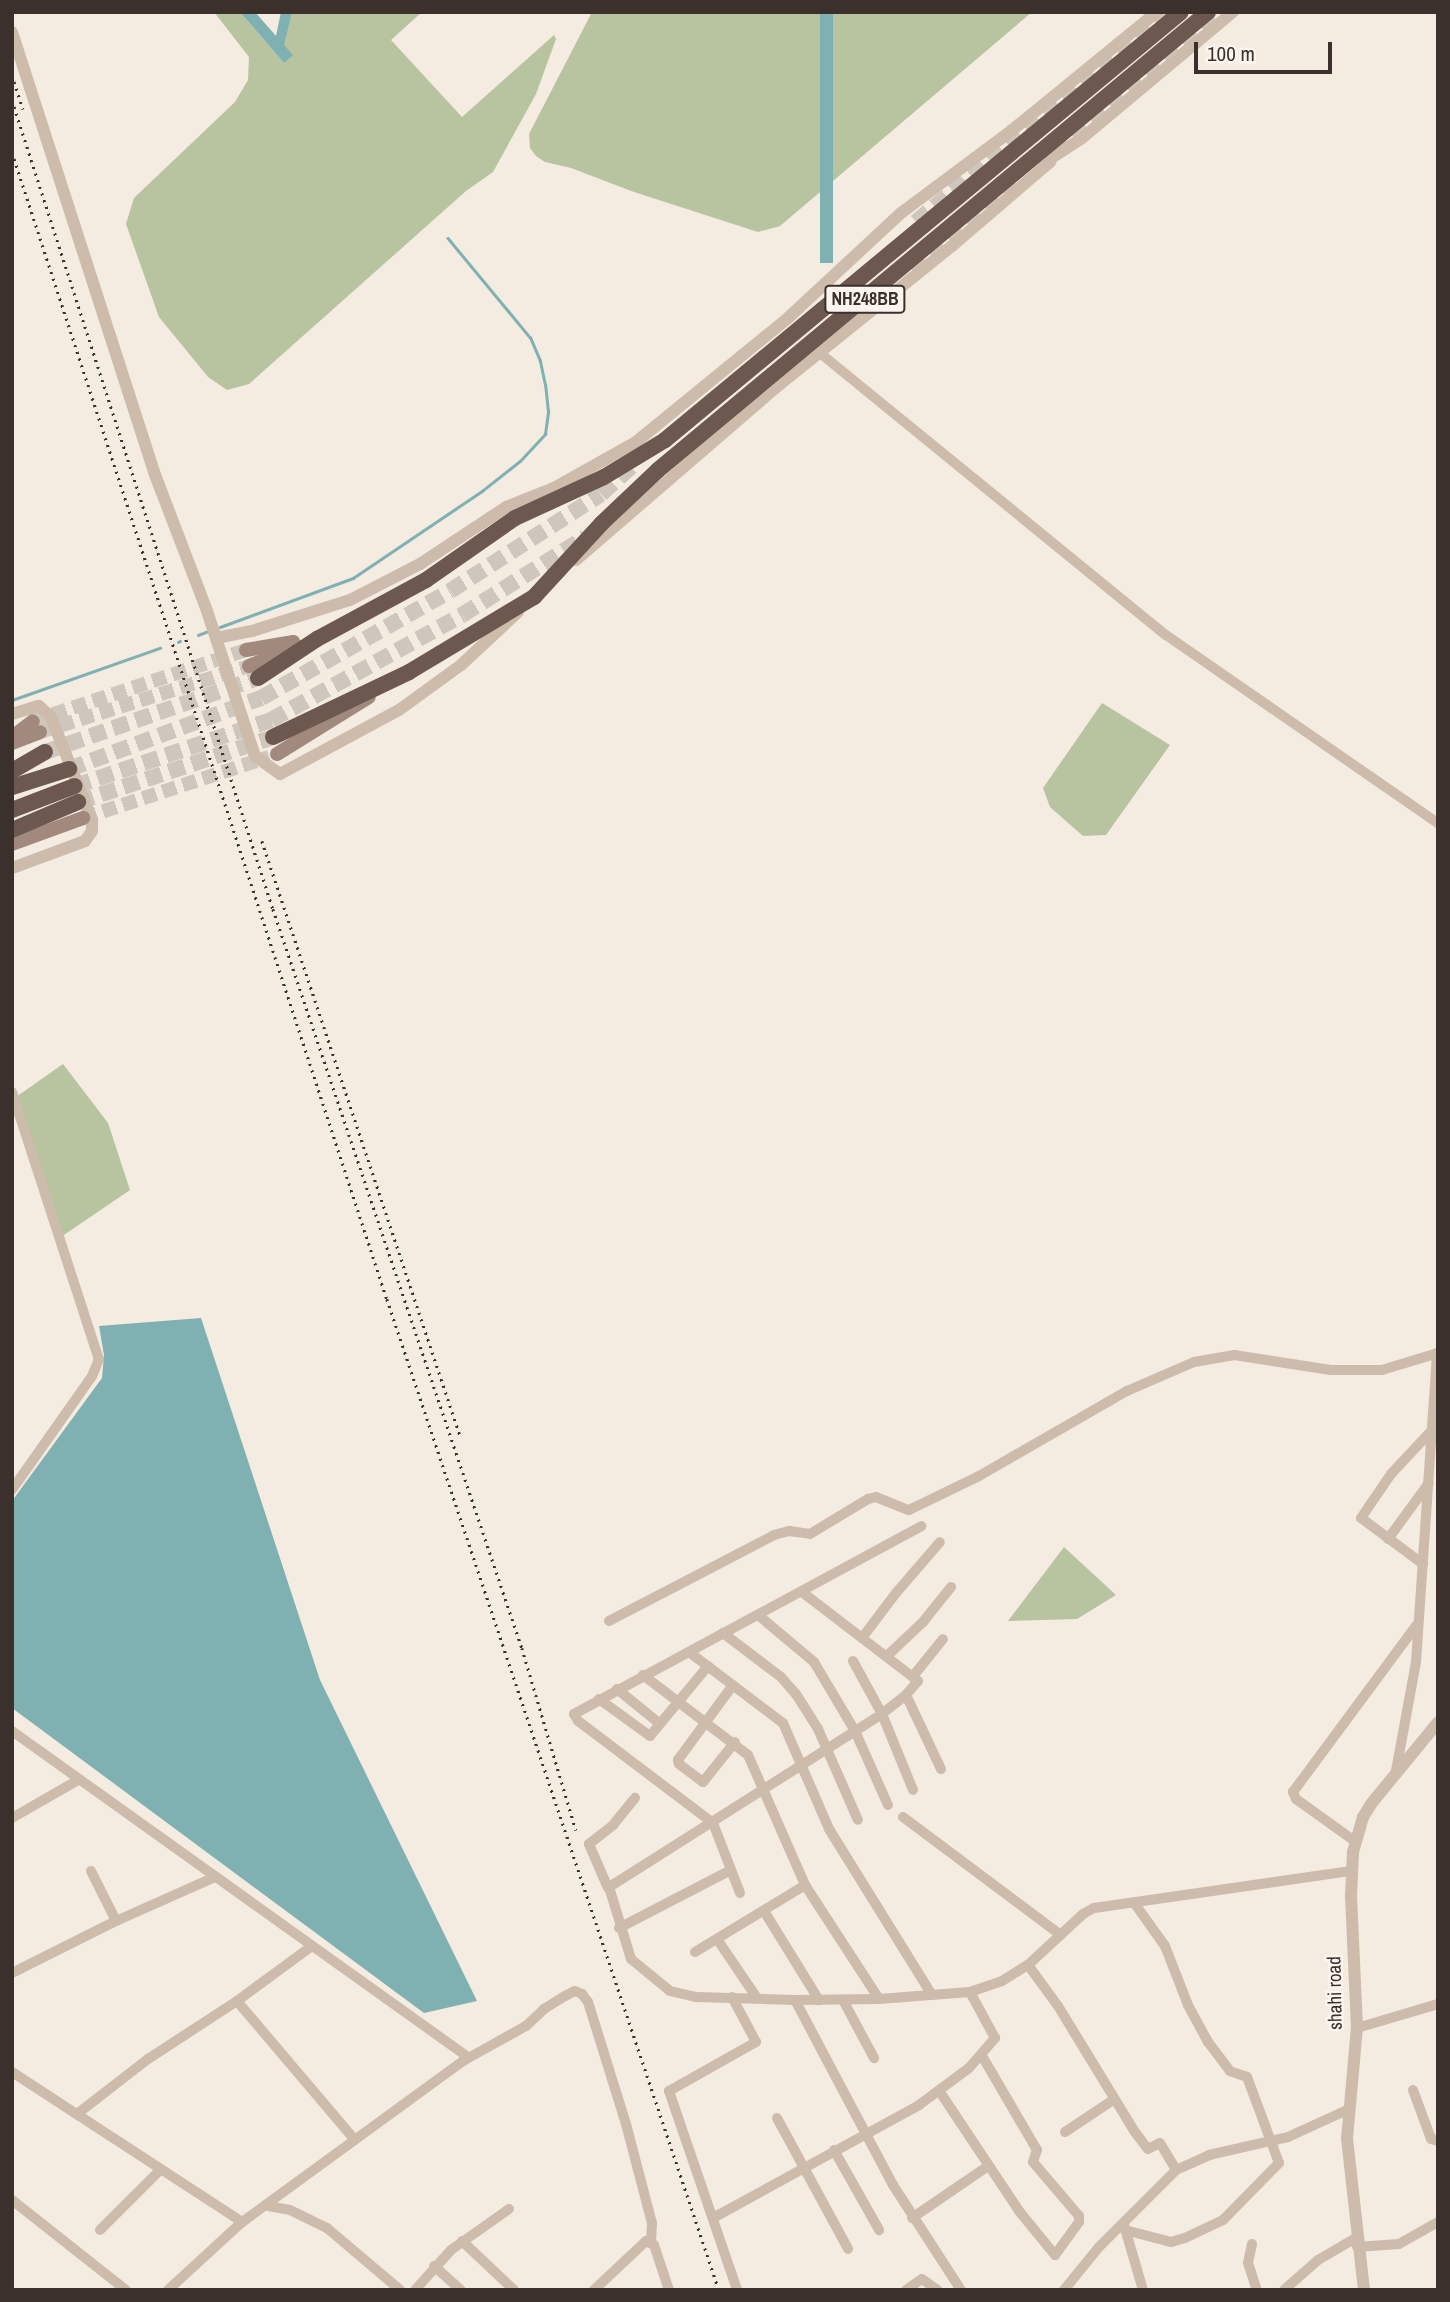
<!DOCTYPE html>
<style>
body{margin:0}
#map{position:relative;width:1450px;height:2302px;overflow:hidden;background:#f4ebe1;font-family:"Archivo Narrow",sans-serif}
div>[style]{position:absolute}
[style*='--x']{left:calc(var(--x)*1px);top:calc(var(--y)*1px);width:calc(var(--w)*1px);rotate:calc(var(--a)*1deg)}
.green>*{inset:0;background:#b8c4a0}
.water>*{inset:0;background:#7fb0b2;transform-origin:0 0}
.stream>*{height:2.5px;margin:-1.25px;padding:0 1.25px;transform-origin:1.25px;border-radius:1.25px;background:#7fb0b2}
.secondary-tunnel>*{height:14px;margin-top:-7px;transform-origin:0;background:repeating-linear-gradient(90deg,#cfc6bd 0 14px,transparent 0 21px)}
.trunk-tunnel>*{height:16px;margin-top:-8px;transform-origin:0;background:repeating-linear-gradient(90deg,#cfc6bd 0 16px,transparent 0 24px)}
.minor>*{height:10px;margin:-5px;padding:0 5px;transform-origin:5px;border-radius:5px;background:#cdbbac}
.tertiary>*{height:12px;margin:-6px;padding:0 6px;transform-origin:6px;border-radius:6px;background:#cdbbac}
.secondary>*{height:14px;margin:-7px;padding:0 7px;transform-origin:7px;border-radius:7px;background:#a18a7d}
.trunk>*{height:16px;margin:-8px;padding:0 8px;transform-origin:8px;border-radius:8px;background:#6c584f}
.rail>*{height:2.5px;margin-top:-1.25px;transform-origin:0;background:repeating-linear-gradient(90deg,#3b302b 0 2px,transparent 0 7px)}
span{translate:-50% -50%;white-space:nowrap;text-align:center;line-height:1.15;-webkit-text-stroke:5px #fbf5ee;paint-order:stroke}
.shield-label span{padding:2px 5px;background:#fbf5ee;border:2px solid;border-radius:5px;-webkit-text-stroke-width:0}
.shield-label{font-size:18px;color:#3b302b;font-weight:700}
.street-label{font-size:19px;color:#3b302b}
.frame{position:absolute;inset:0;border:14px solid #3b302b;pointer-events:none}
.scale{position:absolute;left:1194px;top:42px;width:138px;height:32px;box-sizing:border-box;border:4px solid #3b302b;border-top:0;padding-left:9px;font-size:21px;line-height:24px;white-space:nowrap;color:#3b302b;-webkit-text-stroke:5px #fbf5ee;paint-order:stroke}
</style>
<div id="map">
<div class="green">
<div style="clip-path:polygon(214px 12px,240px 12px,284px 63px,284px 38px,292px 12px,422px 12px,391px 40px,462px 117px,554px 35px,556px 39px,536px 94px,493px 172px,466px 191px,249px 384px,227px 390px,208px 377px,159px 317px,126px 224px,134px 198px,235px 102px,248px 80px,249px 57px)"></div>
<div style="clip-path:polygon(592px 12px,1032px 12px,780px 226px,758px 232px,634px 192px,571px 168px,545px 162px,536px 156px,530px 148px,529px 134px)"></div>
<div style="clip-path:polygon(1102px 703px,1170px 745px,1106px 835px,1083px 836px,1050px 807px,1043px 788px)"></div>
<div style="clip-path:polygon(63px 1064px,108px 1123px,130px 1190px,61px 1237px,16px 1097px)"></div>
<div style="clip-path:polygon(1064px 1547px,1116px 1595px,1077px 1619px,1008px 1621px)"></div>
</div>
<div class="water">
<div style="clip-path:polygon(240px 12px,255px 12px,276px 36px,281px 12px,292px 12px,284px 45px,293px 55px,284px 63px)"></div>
<div style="left:820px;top:12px;width:13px;height:251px"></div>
<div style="clip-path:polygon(201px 1318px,320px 1680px,477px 2001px,424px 2013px,12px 1708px,12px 1501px,102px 1378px,104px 1355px,99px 1326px)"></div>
</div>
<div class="stream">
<div style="--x:220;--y:627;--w:142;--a:-20.2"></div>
<div style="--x:353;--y:578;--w:156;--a:-34"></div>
<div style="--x:482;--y:491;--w:48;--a:-38.3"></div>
<div style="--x:520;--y:461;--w:37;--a:-47"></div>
<div style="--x:545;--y:434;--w:22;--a:-82"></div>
<div style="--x:548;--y:412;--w:27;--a:-96"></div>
<div style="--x:545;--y:385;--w:25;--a:-102"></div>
<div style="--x:540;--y:361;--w:25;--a:-113"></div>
<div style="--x:530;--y:338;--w:129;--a:-129.6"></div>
<div style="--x:198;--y:635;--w:9;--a:-21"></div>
<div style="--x:178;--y:642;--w:2;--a:-27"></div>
<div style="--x:12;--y:700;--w:157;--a:-19.4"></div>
</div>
<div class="secondary-tunnel">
<div style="--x:33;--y:721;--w:225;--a:-18.4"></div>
<div style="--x:40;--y:732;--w:219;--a:-17.5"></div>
<div style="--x:83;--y:818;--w:196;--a:-18.2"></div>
</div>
<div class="trunk-tunnel">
<div style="--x:1055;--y:152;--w:218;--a:-40"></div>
<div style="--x:916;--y:222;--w:326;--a:-40.1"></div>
<div style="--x:911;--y:269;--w:135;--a:-39"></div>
<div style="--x:45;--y:752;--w:225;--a:-19.2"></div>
<div style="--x:69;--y:769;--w:205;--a:-20.3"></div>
<div style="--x:261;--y:698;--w:217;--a:-29.5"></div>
<div style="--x:450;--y:591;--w:179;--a:-32.7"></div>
<div style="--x:601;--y:494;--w:47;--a:-42.4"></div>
<div style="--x:75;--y:786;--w:207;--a:-18.6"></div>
<div style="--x:271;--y:720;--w:218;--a:-28.8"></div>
<div style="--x:462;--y:615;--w:146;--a:-32.2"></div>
<div style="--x:78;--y:802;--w:206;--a:-18.4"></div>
</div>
<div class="minor">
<div style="--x:815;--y:349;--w:453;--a:39.2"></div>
<div style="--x:1166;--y:635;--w:331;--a:34.7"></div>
<div style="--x:12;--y:1092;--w:281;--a:72"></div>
<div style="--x:99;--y:1359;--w:18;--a:112"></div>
<div style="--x:92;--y:1376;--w:139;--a:125.1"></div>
<div style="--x:1388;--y:1539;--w:69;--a:-53.8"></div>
<div style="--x:1423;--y:1564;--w:77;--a:-143.4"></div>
<div style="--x:1361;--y:1518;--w:53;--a:-55.7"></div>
<div style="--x:1391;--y:1474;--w:63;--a:-46.9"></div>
<div style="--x:802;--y:1592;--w:146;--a:37.5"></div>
<div style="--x:918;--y:1681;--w:18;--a:131"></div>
<div style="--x:906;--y:1695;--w:31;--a:142"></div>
<div style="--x:882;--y:1714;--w:323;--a:147.6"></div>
<div style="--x:609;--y:1887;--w:75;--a:73"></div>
<div style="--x:631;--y:1959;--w:50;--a:39.4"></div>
<div style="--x:670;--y:1991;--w:27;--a:13"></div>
<div style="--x:696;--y:1997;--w:99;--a:1.7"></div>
<div style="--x:795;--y:2000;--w:84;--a:-0.7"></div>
<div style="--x:879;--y:1999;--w:91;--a:-4.4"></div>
<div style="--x:970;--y:1992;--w:34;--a:-19"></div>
<div style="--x:1002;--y:1981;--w:31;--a:-32"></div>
<div style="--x:1028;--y:1965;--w:75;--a:-42.8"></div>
<div style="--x:1083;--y:1914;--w:13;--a:-29"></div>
<div style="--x:1094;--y:1908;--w:260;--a:-8.2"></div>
<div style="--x:758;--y:1615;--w:73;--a:40"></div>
<div style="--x:814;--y:1662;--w:80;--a:59.3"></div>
<div style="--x:855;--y:1731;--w:81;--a:66"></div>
<div style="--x:609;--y:1621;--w:186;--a:-27.5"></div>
<div style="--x:774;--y:1535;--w:16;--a:-15"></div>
<div style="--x:789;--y:1531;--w:21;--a:8"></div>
<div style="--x:810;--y:1534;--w:68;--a:-31.1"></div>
<div style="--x:868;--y:1499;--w:8;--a:-14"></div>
<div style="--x:876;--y:1497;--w:35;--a:22"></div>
<div style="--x:909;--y:1510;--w:78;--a:-25.9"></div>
<div style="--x:979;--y:1476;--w:171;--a:-29.9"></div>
<div style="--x:1127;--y:1391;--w:73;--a:-23.4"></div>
<div style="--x:1194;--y:1362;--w:41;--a:-9.9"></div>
<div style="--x:1234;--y:1355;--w:98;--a:8.8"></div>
<div style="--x:1331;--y:1370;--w:51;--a:0"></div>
<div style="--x:1382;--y:1370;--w:59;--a:-16.9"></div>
<div style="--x:723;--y:1633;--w:73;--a:37.2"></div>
<div style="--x:781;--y:1677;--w:23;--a:49"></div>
<div style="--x:796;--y:1694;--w:41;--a:57.8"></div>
<div style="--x:818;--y:1729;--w:99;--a:66.3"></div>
<div style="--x:862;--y:1638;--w:56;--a:-52.9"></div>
<div style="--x:896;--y:1593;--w:67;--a:-49.2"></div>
<div style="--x:689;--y:1652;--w:118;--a:37.1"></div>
<div style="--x:783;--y:1723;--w:116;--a:66.5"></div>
<div style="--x:829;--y:1829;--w:195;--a:58.2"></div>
<div style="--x:887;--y:1656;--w:50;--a:-43.4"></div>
<div style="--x:923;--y:1622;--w:45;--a:-51.3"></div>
<div style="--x:853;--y:1661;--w:60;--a:61.3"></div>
<div style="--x:882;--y:1714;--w:82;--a:67.8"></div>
<div style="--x:643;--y:1675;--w:132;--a:37.3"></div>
<div style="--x:748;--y:1755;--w:142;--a:66.3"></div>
<div style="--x:805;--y:1885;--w:136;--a:57"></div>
<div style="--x:914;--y:1675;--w:46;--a:-51.1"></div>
<div style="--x:733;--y:1685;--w:93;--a:126.3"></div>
<div style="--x:678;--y:1760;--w:4;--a:76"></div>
<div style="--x:679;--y:1764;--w:30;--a:37"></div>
<div style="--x:703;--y:1782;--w:51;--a:-51.3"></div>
<div style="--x:617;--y:1689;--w:55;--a:39.1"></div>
<div style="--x:906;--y:1695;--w:82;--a:64.7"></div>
<div style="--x:599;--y:1699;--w:63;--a:36"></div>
<div style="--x:650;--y:1736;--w:91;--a:-50.4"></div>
<div style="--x:12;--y:1731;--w:557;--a:35.57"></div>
<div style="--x:465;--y:2055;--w:6;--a:108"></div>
<div style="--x:463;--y:2061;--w:273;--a:143.9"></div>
<div style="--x:242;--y:2222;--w:100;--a:137.4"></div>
<div style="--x:1396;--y:1771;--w:111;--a:-79.6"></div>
<div style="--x:1416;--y:1662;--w:310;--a:-86.1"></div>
<div style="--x:903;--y:1817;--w:197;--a:36.8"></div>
<div style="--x:12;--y:1818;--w:76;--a:-29.9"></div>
<div style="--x:1356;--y:1842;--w:74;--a:-144.4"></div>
<div style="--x:1296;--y:1799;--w:8;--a:-113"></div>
<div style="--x:1293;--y:1792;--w:210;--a:-53.5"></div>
<div style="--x:91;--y:1871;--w:56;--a:63.4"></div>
<div style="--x:608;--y:1888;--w:48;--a:-113.4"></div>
<div style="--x:589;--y:1844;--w:31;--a:-38"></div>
<div style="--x:613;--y:1825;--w:35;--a:-51"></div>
<div style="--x:740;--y:1893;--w:75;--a:-111.1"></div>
<div style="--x:713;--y:1823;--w:169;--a:-142.9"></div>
<div style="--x:578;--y:1721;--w:8;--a:-120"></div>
<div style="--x:574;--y:1714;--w:395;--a:-28.4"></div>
<div style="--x:764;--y:1911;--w:105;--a:58.3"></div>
<div style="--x:619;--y:1928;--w:126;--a:-27.4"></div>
<div style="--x:717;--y:1939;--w:71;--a:55.9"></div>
<div style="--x:695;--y:1952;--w:129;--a:-31.3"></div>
<div style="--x:1028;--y:1965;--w:51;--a:53.8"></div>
<div style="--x:1058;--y:2006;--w:148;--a:58.6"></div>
<div style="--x:1135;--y:2132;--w:21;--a:53"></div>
<div style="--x:1148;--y:2149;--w:13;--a:-27"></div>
<div style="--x:1160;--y:2143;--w:31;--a:59"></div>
<div style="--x:12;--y:1973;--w:116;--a:-26.6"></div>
<div style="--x:116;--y:1921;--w:108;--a:-24"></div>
<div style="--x:732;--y:1997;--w:51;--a:61.9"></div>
<div style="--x:756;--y:2042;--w:100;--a:150.6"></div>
<div style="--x:669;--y:2091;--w:210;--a:71.1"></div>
<div style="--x:795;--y:2000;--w:209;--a:62.1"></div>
<div style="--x:893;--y:2185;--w:125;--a:57.1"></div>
<div style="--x:843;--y:2000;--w:66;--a:61.9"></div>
<div style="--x:237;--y:2001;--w:181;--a:49.7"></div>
<div style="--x:1357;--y:2028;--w:84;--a:-16.5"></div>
<div style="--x:463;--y:2061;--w:72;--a:-29.1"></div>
<div style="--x:526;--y:2026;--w:25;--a:-43"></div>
<div style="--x:544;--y:2009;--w:25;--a:-32"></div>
<div style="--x:565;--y:1996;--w:11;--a:-27"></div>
<div style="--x:575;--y:1991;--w:8;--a:23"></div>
<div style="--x:582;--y:1994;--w:10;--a:53"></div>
<div style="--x:588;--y:2002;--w:128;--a:72.7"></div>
<div style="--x:626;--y:2124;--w:102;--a:75.3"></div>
<div style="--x:652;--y:2223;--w:19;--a:93"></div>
<div style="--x:12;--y:2072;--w:275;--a:33.1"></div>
<div style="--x:1413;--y:2090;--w:52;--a:69.8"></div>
<div style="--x:1431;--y:2139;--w:7;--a:16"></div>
<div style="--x:940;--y:2092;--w:143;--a:56.4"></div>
<div style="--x:1019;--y:2211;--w:57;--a:50.7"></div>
<div style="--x:1055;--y:2255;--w:41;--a:-54"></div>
<div style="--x:1079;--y:2222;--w:6;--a:-90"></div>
<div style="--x:1079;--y:2216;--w:71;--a:-130.4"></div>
<div style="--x:1033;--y:2162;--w:13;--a:-72"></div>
<div style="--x:1037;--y:2150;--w:109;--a:-120.3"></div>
<div style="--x:77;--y:2114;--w:90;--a:-37.8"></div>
<div style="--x:148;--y:2059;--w:106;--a:-33.1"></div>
<div style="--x:237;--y:2001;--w:93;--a:-36.3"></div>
<div style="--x:777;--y:2118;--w:149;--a:61.5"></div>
<div style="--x:1065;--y:2132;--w:58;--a:-33.7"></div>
<div style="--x:834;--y:2150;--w:92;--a:60.6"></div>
<div style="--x:12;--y:2200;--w:145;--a:38.3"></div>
<div style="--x:268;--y:2206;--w:22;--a:10"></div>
<div style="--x:290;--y:2210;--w:41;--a:25.9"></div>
<div style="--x:327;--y:2228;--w:96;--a:40.3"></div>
<div style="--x:713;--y:2218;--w:235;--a:-28.7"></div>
<div style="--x:919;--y:2105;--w:62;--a:-36.5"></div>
<div style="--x:969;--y:2068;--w:40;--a:-49"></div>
<div style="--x:995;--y:2038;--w:52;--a:-118.5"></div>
<div style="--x:912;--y:2218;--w:92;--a:-34.4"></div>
<div style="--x:1124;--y:2225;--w:68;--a:73.7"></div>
<div style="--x:100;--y:2230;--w:86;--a:-45"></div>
<div style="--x:1125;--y:2230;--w:48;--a:14.6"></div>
<div style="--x:1171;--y:2242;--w:15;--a:-16"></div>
<div style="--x:1185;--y:2238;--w:42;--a:-25.3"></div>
<div style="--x:1223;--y:2220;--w:80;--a:-45.5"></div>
<div style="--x:1279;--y:2163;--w:92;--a:-110.4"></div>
<div style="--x:1247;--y:2077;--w:18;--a:-161"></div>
<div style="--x:1230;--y:2071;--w:36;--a:-127"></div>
<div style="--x:1208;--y:2042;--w:42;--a:-118.4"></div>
<div style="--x:1188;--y:2005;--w:63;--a:-111.3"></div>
<div style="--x:1165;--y:1946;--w:52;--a:-125.5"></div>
<div style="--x:462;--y:2241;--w:71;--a:43.3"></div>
<div style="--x:1252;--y:2244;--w:19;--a:102"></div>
<div style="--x:1248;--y:2263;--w:28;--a:72"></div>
<div style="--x:1357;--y:2247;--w:42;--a:-4.1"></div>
<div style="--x:1399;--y:2244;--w:45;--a:-29.4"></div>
<div style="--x:434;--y:2266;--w:36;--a:42"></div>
<div style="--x:415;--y:2290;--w:54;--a:-48"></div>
<div style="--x:451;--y:2250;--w:71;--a:-35.3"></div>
<div style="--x:594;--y:2290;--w:71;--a:-43.3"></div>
<div style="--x:646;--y:2241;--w:9;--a:27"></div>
<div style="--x:654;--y:2245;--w:47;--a:71.6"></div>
<div style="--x:906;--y:2290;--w:19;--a:-35"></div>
<div style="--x:922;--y:2279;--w:19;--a:36"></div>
<div style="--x:1064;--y:2290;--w:55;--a:-50.9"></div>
<div style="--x:1099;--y:2247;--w:109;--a:-45"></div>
<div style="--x:1176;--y:2170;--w:36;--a:-24"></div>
<div style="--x:1209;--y:2155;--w:81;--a:-12.8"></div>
<div style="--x:1288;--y:2137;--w:65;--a:-24.6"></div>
<div style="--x:1284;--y:2290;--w:45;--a:-41.4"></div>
<div style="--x:1318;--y:2260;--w:44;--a:-30.1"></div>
</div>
<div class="tertiary">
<div style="--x:12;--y:32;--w:462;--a:72.1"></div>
<div style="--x:154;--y:472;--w:149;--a:69.1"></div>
<div style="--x:207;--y:611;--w:153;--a:71.7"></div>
<div style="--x:255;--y:756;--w:31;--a:36"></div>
<div style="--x:280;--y:774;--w:135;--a:-28.3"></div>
<div style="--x:399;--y:710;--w:77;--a:-36"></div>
<div style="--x:461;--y:665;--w:78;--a:-42.9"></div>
<div style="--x:1053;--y:157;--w:33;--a:-33"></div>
<div style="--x:1081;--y:139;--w:198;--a:-39.9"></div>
<div style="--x:576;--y:560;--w:262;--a:-40.8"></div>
<div style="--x:774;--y:389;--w:228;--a:-38.8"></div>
<div style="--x:952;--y:246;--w:129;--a:-40.6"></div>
<div style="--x:1050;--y:162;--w:9;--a:-69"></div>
<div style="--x:1053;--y:154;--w:10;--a:-135"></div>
<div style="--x:216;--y:638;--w:37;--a:-11"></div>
<div style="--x:252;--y:631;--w:103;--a:-17.6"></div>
<div style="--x:350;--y:600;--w:79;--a:-27.2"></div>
<div style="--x:420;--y:564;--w:103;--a:-33.5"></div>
<div style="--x:506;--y:507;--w:52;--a:-21.6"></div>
<div style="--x:554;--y:488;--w:94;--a:-29.3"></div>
<div style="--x:636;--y:442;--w:198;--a:-39.2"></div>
<div style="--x:789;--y:317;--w:153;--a:-42.9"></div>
<div style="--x:901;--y:213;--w:137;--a:-36.7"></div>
<div style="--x:1011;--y:131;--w:188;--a:-39.2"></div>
<div style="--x:12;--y:714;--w:28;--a:-17"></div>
<div style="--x:39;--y:706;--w:16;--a:43"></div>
<div style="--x:51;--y:717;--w:111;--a:68.3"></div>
<div style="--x:92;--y:820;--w:11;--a:90"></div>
<div style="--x:92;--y:831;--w:12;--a:125"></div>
<div style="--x:85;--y:841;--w:78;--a:159.7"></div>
<div style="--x:1364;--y:2290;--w:152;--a:-96.4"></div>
<div style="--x:1347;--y:2139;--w:111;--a:-84.9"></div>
<div style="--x:1357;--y:2028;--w:132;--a:-92.6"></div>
<div style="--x:1351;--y:1896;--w:44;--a:-87.4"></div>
<div style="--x:1353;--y:1852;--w:36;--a:-74"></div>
<div style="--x:1363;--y:1817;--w:15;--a:-58"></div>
<div style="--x:1371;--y:1804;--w:106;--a:-50.7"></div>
</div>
<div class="secondary">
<div style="--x:246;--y:650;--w:48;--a:-9.7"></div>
<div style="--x:249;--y:666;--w:52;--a:-21.6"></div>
<div style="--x:12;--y:737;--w:26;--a:-37"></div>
<div style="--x:12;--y:743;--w:30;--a:-21"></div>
<div style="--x:277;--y:754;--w:108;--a:-31.8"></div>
<div style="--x:12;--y:844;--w:76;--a:-20.1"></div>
</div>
<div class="trunk">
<div style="--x:258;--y:678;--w:71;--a:-33.5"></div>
<div style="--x:317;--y:639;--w:124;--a:-28.4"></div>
<div style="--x:426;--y:580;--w:108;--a:-34.9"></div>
<div style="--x:515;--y:518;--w:98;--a:-24.7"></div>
<div style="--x:604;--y:477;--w:71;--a:-31.2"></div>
<div style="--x:665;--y:440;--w:670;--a:-39.67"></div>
<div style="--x:273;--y:737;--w:151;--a:-25.5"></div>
<div style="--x:409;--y:672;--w:146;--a:-31"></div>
<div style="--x:534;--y:597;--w:100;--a:-47.4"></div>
<div style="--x:602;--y:523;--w:77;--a:-43.4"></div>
<div style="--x:658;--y:470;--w:716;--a:-39.79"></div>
<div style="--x:12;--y:771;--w:38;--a:-30"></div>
<div style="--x:12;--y:787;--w:60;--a:-17.5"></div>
<div style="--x:12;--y:810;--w:67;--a:-20.9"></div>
<div style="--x:12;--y:830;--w:72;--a:-23"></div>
</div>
<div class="rail">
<div style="--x:12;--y:75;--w:36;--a:72"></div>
<div style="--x:12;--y:100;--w:850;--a:72.12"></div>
<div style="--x:273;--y:909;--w:780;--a:71.38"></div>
<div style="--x:522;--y:1648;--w:190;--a:73.5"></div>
<div style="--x:12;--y:152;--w:1207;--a:71.9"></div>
<div style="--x:387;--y:1299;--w:1045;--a:71.48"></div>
<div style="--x:262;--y:841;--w:626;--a:71.57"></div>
</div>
<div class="shield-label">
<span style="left:865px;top:299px">NH248BB</span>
</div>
<div class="street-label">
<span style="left:1335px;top:1993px;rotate:-91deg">shahi road</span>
</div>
<div class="frame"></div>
<div class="scale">100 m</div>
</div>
